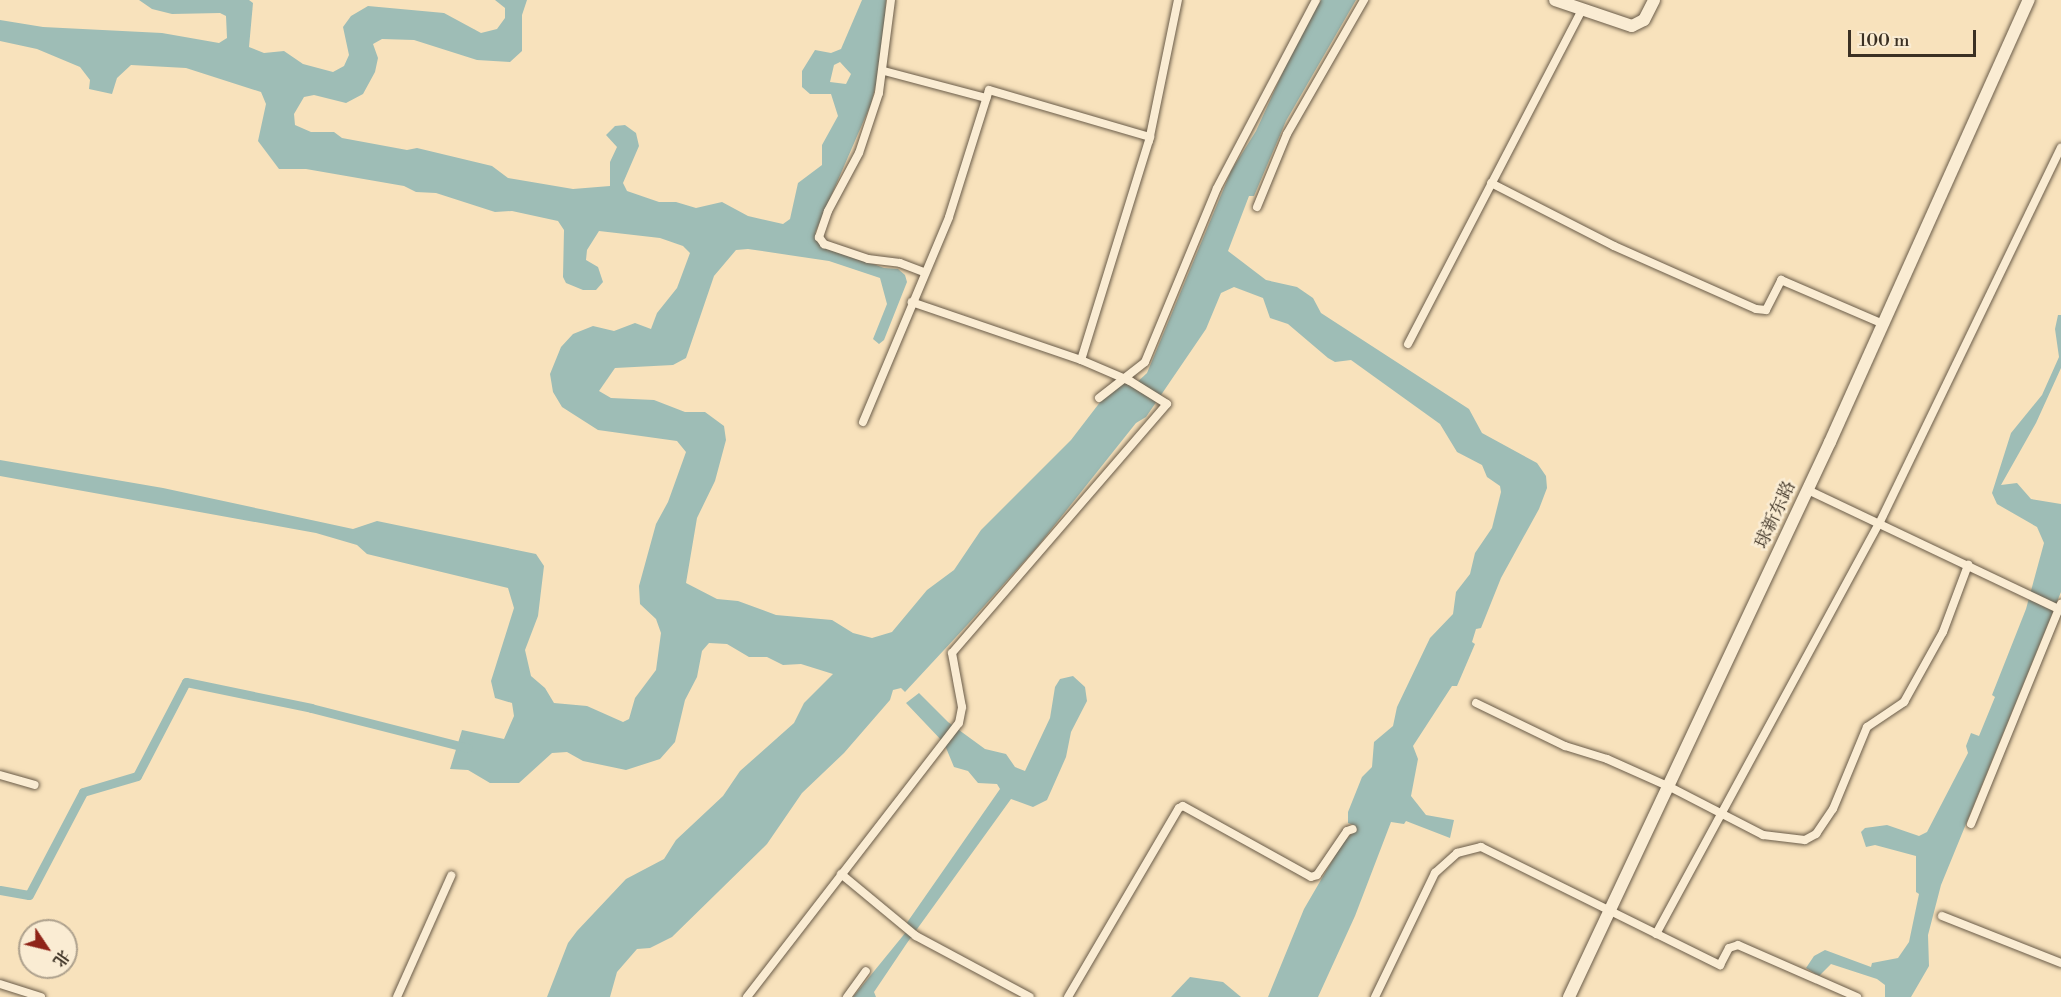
<!DOCTYPE html>
<meta charset="utf-8">
<style>
body{margin:0}
#map{position:relative;width:2061px;height:997px;overflow:hidden;background:#f8e2bc;font-family:"Libre Bodoni","Noto Serif SC",serif}
div>[style]{position:absolute}
[style*='--x']{left:calc(var(--x)*1px);top:calc(var(--y)*1px);width:calc(var(--w)*1px);rotate:calc(var(--a)*1deg)}
.water>*{inset:0;background:#9ebdb6}
.canal>*{height:9px;margin:-4.5px;padding:0 4.5px;transform-origin:4.5px;border-radius:4.5px;background:#9ebdb6}
.roads{filter:drop-shadow(0 0 2px #6a5c49) drop-shadow(0 0 2px #6a5c49)}
.street>*{height:8px;margin:-4px;padding:0 4px;transform-origin:4px;border-radius:4px;background:#faecd3}
.secondary>*{height:12px;margin:-6px;padding:0 6px;transform-origin:6px;border-radius:6px;background:#faecd3}
span{translate:-50% -50%;white-space:nowrap;text-align:center;line-height:1.15;-webkit-text-stroke:5px #faecd3;paint-order:stroke}
.street-label{font-size:18px;color:#3b3023}
.north{position:absolute;left:18px;top:919px;width:60px;height:60px;box-sizing:border-box;background:#faecd3;border:2px solid #aea18d;border-radius:50%;rotate:125deg;font-size:16px;font-weight:700;line-height:24px;text-align:center;color:#3b3023}
.north::after{content:'';display:block;margin:auto;width:21px;height:27px;background:#8f2418;clip-path:polygon(50% 0,100% 100%,50% 72%,0 100%)}
.scale{position:absolute;left:1848px;top:30px;width:128px;height:27px;box-sizing:border-box;border:3px solid #3b3023;border-top:0;padding-left:8px;font-size:18px;line-height:21px;white-space:nowrap;color:#3b3023;-webkit-text-stroke:4px #faecd3;paint-order:stroke}
</style>
<div id="map">
<div class="water">
<div style="clip-path:polygon(evenodd,139px 0,249px 0,253px 3px,249px 47px,264px 53px,284px 51px,303px 64px,333px 72px,344px 66px,349px 55px,343px 27px,351px 16px,368px 6px,444px 13px,481px 33px,497px 29px,505px 18px,505px 8px,495px 0,527px 0,522px 15px,522px 51px,510px 62px,477px 60px,414px 40px,382px 39px,373px 44px,378px 58px,375px 72px,363px 94px,346px 103px,314px 95px,304px 97px,294px 114px,295px 125px,311px 132px,334px 132px,342px 138px,407px 150px,417px 148px,492px 166px,508px 178px,573px 189px,610px 186px,610px 162px,617px 147px,606px 135px,615px 126px,625px 125px,636px 133px,639px 146px,623px 183px,627px 191px,659px 202px,676px 202px,696px 208px,722px 202px,748px 216px,783px 224px,790px 219px,798px 183px,822px 165px,822px 145px,838px 116px,831px 94px,810px 94px,802px 87px,802px 71px,815px 50px,831px 53px,841px 49px,862px 0,886px 0,882px 60px,871px 104px,815px 233px,825px 246px,884px 268px,898px 269px,905px 275px,907px 282px,884px 340px,879px 344px,873px 339px,887px 304px,880px 278px,829px 261px,748px 249px,736px 250px,714px 276px,686px 358px,673px 365px,615px 368px,599px 391px,611px 398px,654px 400px,685px 412px,705px 412px,724px 426px,726px 440px,715px 481px,697px 518px,686px 583px,717px 599px,738px 601px,776px 615px,832px 620px,853px 633px,872px 638px,892px 632px,927px 590px,954px 570px,981px 530px,1071px 440px,1104px 397px,1124px 383px,1132px 387px,1147px 373px,1231px 171px,1256px 131px,1297px 41px,1321px 0,1356px 0,1286px 121px,1254px 196px,1249px 196px,1228px 251px,1266px 280px,1297px 287px,1313px 298px,1321px 313px,1469px 409px,1482px 433px,1537px 463px,1546px 476px,1547px 488px,1539px 509px,1501px 578px,1481px 628px,1476px 629px,1472px 642px,1475px 644px,1457px 686px,1452px 686px,1413px 746px,1418px 759px,1411px 796px,1426px 815px,1454px 820px,1450px 838px,1406px 821px,1404px 824px,1391px 822px,1355px 916px,1318px 997px,1268px 997px,1304px 909px,1343px 842px,1355px 831px,1356px 826px,1348px 823px,1348px 812px,1362px 777px,1372px 767px,1374px 742px,1393px 726px,1397px 707px,1430px 638px,1453px 614px,1456px 592px,1470px 574px,1475px 553px,1492px 528px,1501px 492px,1500px 486px,1487px 477px,1482px 465px,1457px 452px,1440px 424px,1351px 360px,1335px 362px,1328px 358px,1288px 324px,1270px 318px,1263px 298px,1234px 287px,1221px 293px,1206px 329px,1146px 417px,1136px 423px,1038px 546px,969px 623px,905px 692px,901px 688px,893px 690px,890px 700px,844px 753px,802px 793px,767px 844px,672px 937px,650px 948px,637px 949px,617px 972px,610px 997px,547px 997px,568px 943px,577px 931px,626px 879px,664px 859px,676px 840px,723px 796px,740px 771px,794px 723px,804px 703px,833px 674px,801px 664px,783px 665px,767px 657px,749px 657px,727px 644px,709px 643px,702px 651px,697px 677px,685px 700px,675px 742px,660px 759px,626px 770px,583px 761px,567px 752px,552px 753px,519px 783px,490px 783px,468px 770px,450px 769px,462px 730px,504px 739px,514px 716px,512px 703px,495px 698px,491px 681px,514px 608px,508px 588px,367px 554px,357px 545px,316px 533px,0 476px,0 460px,163px 488px,353px 529px,377px 521px,536px 554px,544px 566px,538px 616px,525px 650px,531px 676px,545px 688px,554px 703px,587px 706px,623px 722px,629px 719px,635px 698px,656px 670px,661px 633px,656px 619px,640px 604px,639px 586px,656px 524px,668px 502px,686px 452px,677px 441px,598px 430px,562px 407px,553px 392px,550px 374px,561px 347px,573px 334px,593px 326px,614px 331px,635px 323px,651px 329px,657px 313px,677px 288px,690px 253px,683px 246px,660px 238px,599px 231px,587px 250px,586px 260px,598px 267px,603px 282px,596px 290px,583px 290px,566px 283px,563px 277px,564px 230px,558px 221px,512px 211px,495px 212px,436px 193px,416px 192px,404px 186px,306px 169px,279px 169px,258px 141px,266px 104px,261px 92px,186px 68px,131px 65px,117px 78px,112px 94px,89px 89px,90px 80px,80px 67px,37px 49px,0 41px,0 20px,43px 27px,162px 33px,219px 43px,227px 38px,226px 16px,220px 13px,172px 14px,152px 9px,139px 0,840px 62px,851px 74px,846px 84px,830px 82px,834px 65px,840px 62px)"></div>
<div style="clip-path:polygon(2058px 315px,2061px 315px,2061px 368px,2036px 423px,2001px 485px,2017px 483px,2031px 499px,2061px 504px,2061px 592px,1941px 885px,1928px 935px,1929px 966px,1911px 997px,1885px 997px,1885px 985px,1877px 979px,1831px 964px,1819px 976px,1806px 968px,1814px 956px,1825px 950px,1871px 967px,1872px 963px,1898px 958px,1909px 942px,1919px 894px,1916px 892px,1916px 856px,1875px 845px,1866px 847px,1861px 832px,1865px 828px,1887px 825px,1919px 836px,1927px 832px,1968px 753px,1966px 746px,1971px 733px,1979px 736px,1995px 697px,1992px 695px,2026px 609px,2044px 543px,2037px 527px,1997px 504px,1992px 493px,2011px 433px,2042px 395px,2059px 357px,2055px 329px)"></div>
<div style="clip-path:polygon(1073px 676px,1085px 687px,1087px 701px,1071px 732px,1066px 757px,1047px 800px,1033px 807px,1011px 799px,907px 943px,874px 992px,876px 997px,853px 997px,906px 932px,906px 924px,1000px 789px,997px 784px,978px 783px,968px 771px,954px 767px,944px 743px,906px 703px,919px 693px,948px 722px,985px 749px,1006px 754px,1015px 767px,1025px 771px,1050px 718px,1055px 687px,1060px 679px)"></div>
<div style="clip-path:polygon(1190px 977px,1223px 982px,1241px 997px,1171px 997px)"></div>
</div>
<div class="canal">
<div style="--x:0;--y:890;--w:29;--a:10"></div>
<div style="--x:29;--y:895;--w:116;--a:-62.3"></div>
<div style="--x:83;--y:792;--w:56;--a:-16.5"></div>
<div style="--x:137;--y:776;--w:106;--a:-62.5"></div>
<div style="--x:186;--y:682;--w:128;--a:11.7"></div>
<div style="--x:311;--y:708;--w:162;--a:14.3"></div>
</div>
<div class="roads">
<div class="street">
<div style="--x:891;--y:0;--w:94;--a:97.4"></div>
<div style="--x:879;--y:93;--w:63;--a:108.4"></div>
<div style="--x:859;--y:153;--w:66;--a:118.1"></div>
<div style="--x:828;--y:211;--w:28;--a:109"></div>
<div style="--x:819;--y:237;--w:9;--a:54"></div>
<div style="--x:824;--y:244;--w:46;--a:18.8"></div>
<div style="--x:868;--y:259;--w:32;--a:7"></div>
<div style="--x:900;--y:263;--w:26;--a:21"></div>
<div style="--x:884;--y:71;--w:106;--a:14.8"></div>
<div style="--x:1491;--y:183;--w:138;--a:27.1"></div>
<div style="--x:1614;--y:246;--w:155;--a:23.9"></div>
<div style="--x:1756;--y:309;--w:10;--a:6"></div>
<div style="--x:1766;--y:310;--w:34;--a:-63"></div>
<div style="--x:1781;--y:280;--w:111;--a:23.3"></div>
<div style="--x:1257;--y:207;--w:79;--a:-67.7"></div>
<div style="--x:1287;--y:134;--w:155;--a:-60.1"></div>
<div style="--x:1408;--y:344;--w:377;--a:-62.5"></div>
<div style="--x:1081;--y:360;--w:229;--a:-72.8"></div>
<div style="--x:1149;--y:141;--w:144;--a:-78.4"></div>
<div style="--x:1099;--y:398;--w:58;--a:-38"></div>
<div style="--x:1145;--y:362;--w:188;--a:-67.5"></div>
<div style="--x:1217;--y:188;--w:212;--a:-62.2"></div>
<div style="--x:863;--y:422;--w:222;--a:-67.2"></div>
<div style="--x:949;--y:217;--w:133;--a:-72.5"></div>
<div style="--x:989;--y:90;--w:168;--a:16.3"></div>
<div style="--x:1808;--y:490;--w:280;--a:25.4"></div>
<div style="--x:1476;--y:703;--w:99;--a:25.8"></div>
<div style="--x:1565;--y:746;--w:44;--a:17.2"></div>
<div style="--x:1607;--y:759;--w:69;--a:24"></div>
<div style="--x:1670;--y:787;--w:105;--a:27.3"></div>
<div style="--x:1763;--y:835;--w:42;--a:6.8"></div>
<div style="--x:1805;--y:840;--w:13;--a:-29"></div>
<div style="--x:1816;--y:834;--w:30;--a:-56"></div>
<div style="--x:1833;--y:809;--w:89;--a:-67.5"></div>
<div style="--x:1867;--y:727;--w:45;--a:-34"></div>
<div style="--x:1904;--y:702;--w:80;--a:-60.9"></div>
<div style="--x:1943;--y:632;--w:72;--a:-69.5"></div>
<div style="--x:0;--y:775;--w:36;--a:16"></div>
<div style="--x:1971;--y:824;--w:238;--a:-67.8"></div>
<div style="--x:841;--y:874;--w:97;--a:39.6"></div>
<div style="--x:916;--y:936;--w:129;--a:28.2"></div>
<div style="--x:1942;--y:916;--w:128;--a:21.6"></div>
<div style="--x:1656;--y:934;--w:467;--a:-61.5"></div>
<div style="--x:1879;--y:524;--w:418;--a:-64.2"></div>
<div style="--x:0;--y:984;--w:43;--a:17.6"></div>
<div style="--x:397;--y:997;--w:133;--a:-65.9"></div>
<div style="--x:747;--y:997;--w:346;--a:-52.3"></div>
<div style="--x:959;--y:723;--w:16;--a:-79"></div>
<div style="--x:962;--y:707;--w:55;--a:-100.5"></div>
<div style="--x:952;--y:653;--w:329;--a:-49.2"></div>
<div style="--x:1167;--y:404;--w:44;--a:-148.1"></div>
<div style="--x:1130;--y:381;--w:53;--a:-156.8"></div>
<div style="--x:1081;--y:360;--w:179;--a:-161.1"></div>
<div style="--x:847;--y:997;--w:32;--a:-54"></div>
<div style="--x:1068;--y:997;--w:219;--a:-59.6"></div>
<div style="--x:1179;--y:808;--w:4;--a:-27"></div>
<div style="--x:1183;--y:806;--w:146;--a:29"></div>
<div style="--x:1311;--y:877;--w:6;--a:-18"></div>
<div style="--x:1317;--y:875;--w:53;--a:-55.7"></div>
<div style="--x:1347;--y:831;--w:6;--a:-18"></div>
<div style="--x:1375;--y:997;--w:138;--a:-64.2"></div>
<div style="--x:1435;--y:873;--w:30;--a:-42"></div>
<div style="--x:1457;--y:853;--w:25;--a:-14"></div>
<div style="--x:1481;--y:847;--w:267;--a:26.3"></div>
<div style="--x:1720;--y:965;--w:19;--a:-62"></div>
<div style="--x:1729;--y:948;--w:9;--a:-18"></div>
<div style="--x:1738;--y:945;--w:130;--a:23.6"></div>
</div>
<div class="secondary">
<div style="--x:1555;--y:0;--w:81;--a:18.7"></div>
<div style="--x:1632;--y:26;--w:13;--a:-27"></div>
<div style="--x:1644;--y:20;--w:22;--a:-63"></div>
<div style="--x:1569;--y:997;--w:613;--a:-64.81"></div>
<div style="--x:1830;--y:442;--w:485;--a:-65.8"></div>
</div>
</div>
<div class="street-label">
<span style="left:1776px;top:515px;rotate:-65deg">球新东路</span>
</div>
<div class="north">北</div>
<div class="scale">100 m</div>
</div>
